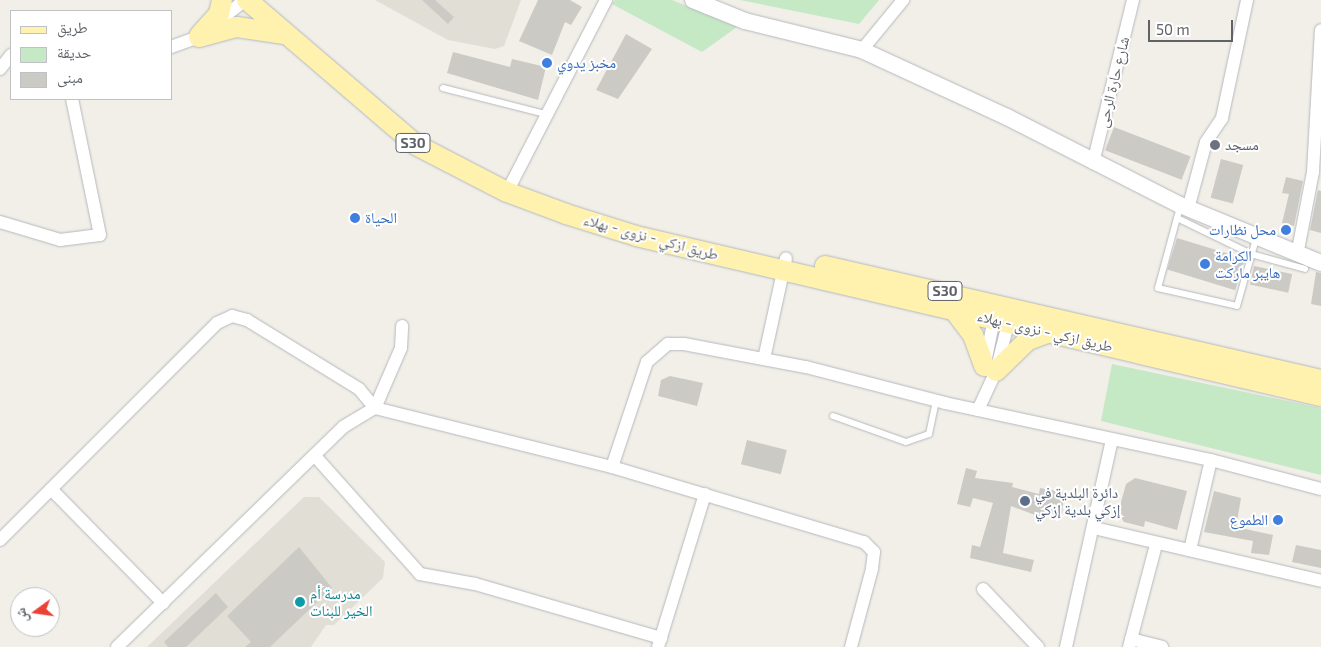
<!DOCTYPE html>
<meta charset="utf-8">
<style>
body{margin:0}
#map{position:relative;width:1321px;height:647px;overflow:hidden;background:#f1efe8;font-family:"Exo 2","Noto Naskh Arabic",sans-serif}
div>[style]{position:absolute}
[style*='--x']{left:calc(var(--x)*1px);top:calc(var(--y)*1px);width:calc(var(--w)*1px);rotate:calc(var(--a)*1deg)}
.education>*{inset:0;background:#e1ded6}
.green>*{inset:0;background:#c5e8c5}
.building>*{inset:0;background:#cccac5;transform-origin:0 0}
.roads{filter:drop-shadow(0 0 1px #b5b8bc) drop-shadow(0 0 1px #b5b8bc)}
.service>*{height:6px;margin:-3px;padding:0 3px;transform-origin:3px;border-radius:3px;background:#fff}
.minor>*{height:12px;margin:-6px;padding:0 6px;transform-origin:6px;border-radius:6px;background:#fff}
.tertiary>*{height:16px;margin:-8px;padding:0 8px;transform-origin:8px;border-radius:8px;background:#fff}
.primary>*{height:20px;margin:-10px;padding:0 10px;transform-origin:10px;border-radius:10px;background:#fff2af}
.dots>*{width:14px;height:14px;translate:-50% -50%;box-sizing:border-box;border:2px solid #fff;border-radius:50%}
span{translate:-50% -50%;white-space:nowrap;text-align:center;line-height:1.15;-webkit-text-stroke:4px #fff;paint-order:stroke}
.shield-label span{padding:1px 4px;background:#fff;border:1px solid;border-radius:4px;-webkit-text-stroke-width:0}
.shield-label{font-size:14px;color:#5f6368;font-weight:700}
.shop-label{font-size:15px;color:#366cbe}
.left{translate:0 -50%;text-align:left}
.right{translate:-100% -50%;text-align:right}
.street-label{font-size:15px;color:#5f6368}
.worship-label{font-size:15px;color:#5b616d}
.service-label{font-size:15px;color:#4e5e75}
.culture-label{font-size:15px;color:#0d838f}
.legend{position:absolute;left:10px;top:10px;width:162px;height:90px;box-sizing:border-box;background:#fff;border:1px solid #bfc1c3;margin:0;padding:6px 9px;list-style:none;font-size:15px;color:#5f6368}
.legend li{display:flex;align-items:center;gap:10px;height:25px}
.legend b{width:25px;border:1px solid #bfc1c3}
.north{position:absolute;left:10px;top:587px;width:50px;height:50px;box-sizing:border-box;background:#fff;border:1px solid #bfc1c3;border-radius:50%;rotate:256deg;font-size:14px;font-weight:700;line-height:20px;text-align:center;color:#5f6368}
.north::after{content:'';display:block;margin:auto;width:18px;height:22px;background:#ea4335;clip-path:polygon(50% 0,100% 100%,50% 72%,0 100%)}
.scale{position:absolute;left:1148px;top:20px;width:85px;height:22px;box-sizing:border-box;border:2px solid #5f6368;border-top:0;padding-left:6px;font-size:15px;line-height:18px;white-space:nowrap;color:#5f6368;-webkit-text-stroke:4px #fff;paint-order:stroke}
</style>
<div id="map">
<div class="education">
<div style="clip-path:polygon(375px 0,521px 0,504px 46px,495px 49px,448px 40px)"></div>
<div style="clip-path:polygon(304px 497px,319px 497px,385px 562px,383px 578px,334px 625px,326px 625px,311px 647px,147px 647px)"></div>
</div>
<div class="green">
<div style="clip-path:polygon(615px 0,672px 0,737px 27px,702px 52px,612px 4px)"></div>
<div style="clip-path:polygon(740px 0,879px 0,859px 24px)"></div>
<div style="clip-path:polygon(1112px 364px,1321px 408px,1321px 475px,1101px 421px)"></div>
</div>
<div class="building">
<div style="clip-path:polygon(422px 0,435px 0,454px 17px,448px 24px)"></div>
<div style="clip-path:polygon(538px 0,570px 0,582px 7px,571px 25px,565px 22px,552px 55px,519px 41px)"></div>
<div style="clip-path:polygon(626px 34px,652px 49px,618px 99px,596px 90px)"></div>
<div style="clip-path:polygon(453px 52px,510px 67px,512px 59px,546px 67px,538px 100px,447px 73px)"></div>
<div style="left:1114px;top:127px;width:82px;height:25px;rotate:21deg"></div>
<div style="left:1221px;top:159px;width:23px;height:40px;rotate:15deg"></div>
<div style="clip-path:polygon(1286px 177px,1303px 181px,1294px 226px,1282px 223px,1289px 194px,1282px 193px)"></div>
<div style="clip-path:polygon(1318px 190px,1321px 191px,1321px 233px,1310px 230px)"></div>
<div style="left:1177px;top:238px;width:71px;height:33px;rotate:17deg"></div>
<div style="left:1254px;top:266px;width:39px;height:19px;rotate:12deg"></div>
<div style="clip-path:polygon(1316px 272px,1321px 273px,1321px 306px,1311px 304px)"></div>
<div style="clip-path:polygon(670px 376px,703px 383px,697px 406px,658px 396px,661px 380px)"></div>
<div style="left:747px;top:440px;width:41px;height:25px;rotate:14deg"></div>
<div style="clip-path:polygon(966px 468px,977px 471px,975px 478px,1013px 483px,1012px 487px,1039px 494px,1040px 488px,1064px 492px,1062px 516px,1045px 511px,1043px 518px,1011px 506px,1003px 553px,1034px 560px,1031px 572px,970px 558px,972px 545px,980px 547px,993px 503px,973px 498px,970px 507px,957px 504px)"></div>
<div style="clip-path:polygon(1135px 478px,1187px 491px,1177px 530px,1145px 521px,1144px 527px,1124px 522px,1118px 513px,1126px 484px)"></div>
<div style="clip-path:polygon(1214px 491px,1241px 498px,1236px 527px,1273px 535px,1269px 555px,1251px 553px,1253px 541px,1204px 532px)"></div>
<div style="clip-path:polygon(1296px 545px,1321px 550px,1321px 568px,1292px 562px)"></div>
<div style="clip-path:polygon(299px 547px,332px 588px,270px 647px,245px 647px,251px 642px,227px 616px)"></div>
<div style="clip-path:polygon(216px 593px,228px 607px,186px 647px,168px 647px,164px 642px)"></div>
</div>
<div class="roads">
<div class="service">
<div style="--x:443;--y:88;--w:109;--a:14.3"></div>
<div style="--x:1180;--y:207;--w:84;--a:105.2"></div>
<div style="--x:1158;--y:288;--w:81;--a:12.8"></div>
<div style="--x:1237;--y:306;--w:70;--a:-74.2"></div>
<div style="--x:1177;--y:218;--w:82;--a:25.9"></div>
<div style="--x:1251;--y:254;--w:56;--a:15.5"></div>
<div style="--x:833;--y:416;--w:77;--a:19.6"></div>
<div style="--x:906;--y:442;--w:24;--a:-19"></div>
<div style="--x:929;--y:434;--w:34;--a:-78"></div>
</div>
<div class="minor">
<div style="--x:171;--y:47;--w:30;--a:-20"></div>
<div style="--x:199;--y:37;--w:59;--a:-38.8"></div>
<div style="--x:862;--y:50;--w:65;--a:-50.6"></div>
<div style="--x:0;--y:69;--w:18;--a:-52"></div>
<div style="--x:1093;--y:163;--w:168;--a:-76.2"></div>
<div style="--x:507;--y:192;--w:216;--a:-62.7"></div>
<div style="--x:1188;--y:209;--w:69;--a:-75"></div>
<div style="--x:1206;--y:142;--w:29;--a:-56"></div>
<div style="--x:1222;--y:118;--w:121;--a:-78"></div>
<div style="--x:0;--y:222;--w:63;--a:16.7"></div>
<div style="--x:60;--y:240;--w:40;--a:-7.1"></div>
<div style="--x:100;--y:235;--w:139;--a:-101.6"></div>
<div style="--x:1297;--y:255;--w:85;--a:-79.1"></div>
<div style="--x:1313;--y:172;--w:142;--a:-86.8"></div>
<div style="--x:764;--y:359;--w:103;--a:-77.7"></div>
<div style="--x:985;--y:363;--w:50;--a:-78.5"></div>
<div style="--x:978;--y:410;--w:43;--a:-65.2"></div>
<div style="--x:996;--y:371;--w:57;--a:-75.7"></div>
<div style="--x:315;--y:456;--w:158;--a:48.3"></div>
<div style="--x:420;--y:574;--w:56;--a:10.3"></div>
<div style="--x:475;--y:584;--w:194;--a:16.2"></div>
<div style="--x:612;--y:467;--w:111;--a:-71.6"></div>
<div style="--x:647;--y:362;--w:28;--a:-41"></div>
<div style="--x:668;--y:344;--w:16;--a:0"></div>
<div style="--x:684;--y:344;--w:124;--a:10.7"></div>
<div style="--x:806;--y:367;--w:144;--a:14.5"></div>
<div style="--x:945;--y:403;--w:272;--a:12.1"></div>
<div style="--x:1211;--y:460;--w:114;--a:14.8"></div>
<div style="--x:51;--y:489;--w:160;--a:45.5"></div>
<div style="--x:1094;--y:528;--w:233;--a:13.1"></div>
<div style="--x:0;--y:540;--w:307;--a:-45"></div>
<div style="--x:217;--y:323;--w:17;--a:-25"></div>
<div style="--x:232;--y:316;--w:16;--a:15"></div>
<div style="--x:247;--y:320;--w:132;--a:31.6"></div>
<div style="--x:359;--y:389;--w:25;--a:50"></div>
<div style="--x:375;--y:408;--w:244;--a:14"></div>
<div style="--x:612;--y:467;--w:263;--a:16.6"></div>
<div style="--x:864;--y:542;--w:14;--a:45"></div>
<div style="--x:874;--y:552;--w:17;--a:97"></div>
<div style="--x:872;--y:569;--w:81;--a:105.1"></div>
<div style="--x:1190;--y:550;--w:92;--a:-76.9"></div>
<div style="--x:983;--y:589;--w:80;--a:46.5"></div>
<div style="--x:1131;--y:639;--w:32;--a:14"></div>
<div style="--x:117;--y:647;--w:315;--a:-44.2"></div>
<div style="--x:343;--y:427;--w:37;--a:-31"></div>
<div style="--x:375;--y:408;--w:65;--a:-66.6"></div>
<div style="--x:401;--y:348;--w:22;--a:-87"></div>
<div style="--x:658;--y:647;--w:160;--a:-72.9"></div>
<div style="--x:1066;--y:647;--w:212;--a:-77.5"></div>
<div style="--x:1129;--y:647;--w:106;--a:-75.2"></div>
</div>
<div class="tertiary">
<div style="--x:693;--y:0;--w:56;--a:22"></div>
<div style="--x:745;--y:21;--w:121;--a:13.9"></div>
<div style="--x:862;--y:50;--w:160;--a:24.8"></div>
<div style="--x:1007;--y:117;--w:194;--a:27"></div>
<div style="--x:1180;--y:205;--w:152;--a:22.4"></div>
</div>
<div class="primary">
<div style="--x:247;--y:0;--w:223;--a:40.6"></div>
<div style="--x:416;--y:145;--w:102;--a:27.3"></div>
<div style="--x:507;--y:192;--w:63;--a:20.4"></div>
<div style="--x:566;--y:214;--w:73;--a:17.4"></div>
<div style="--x:636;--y:236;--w:703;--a:13.15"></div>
<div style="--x:200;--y:35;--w:28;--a:-48"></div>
<div style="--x:219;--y:14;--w:14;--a:-78"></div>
<div style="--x:199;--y:37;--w:39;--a:-15"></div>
<div style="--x:237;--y:27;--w:48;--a:8.5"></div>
<div style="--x:825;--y:266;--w:509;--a:12.94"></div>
<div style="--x:954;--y:310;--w:31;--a:53"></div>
<div style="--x:973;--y:335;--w:33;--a:70"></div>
<div style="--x:996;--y:371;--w:45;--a:-44.1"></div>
<div style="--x:1028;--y:340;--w:23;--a:-20"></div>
</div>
</div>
<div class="dots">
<div style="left:547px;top:63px;background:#3f7fe0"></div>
<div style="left:1215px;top:145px;background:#6b7280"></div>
<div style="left:355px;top:218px;background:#3f7fe0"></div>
<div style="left:1286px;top:230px;background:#3f7fe0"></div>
<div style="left:1205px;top:264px;background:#3f7fe0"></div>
<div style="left:1025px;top:501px;background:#5c6f8a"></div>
<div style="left:1278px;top:520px;background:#3f7fe0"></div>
<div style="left:300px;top:602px;background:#0f9aa8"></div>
</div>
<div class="shield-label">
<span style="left:413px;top:143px">S30</span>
<span style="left:945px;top:291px">S30</span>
</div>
<div class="shop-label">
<span class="left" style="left:557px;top:63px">مخبز يدوي</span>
<span class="left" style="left:365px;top:218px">الحياة</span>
<span class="right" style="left:1276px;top:230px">محل نظارات</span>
<span class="left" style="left:1215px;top:264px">الكرامة<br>هايبر ماركت</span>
<span class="right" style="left:1268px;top:520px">الطموع</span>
</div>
<div class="street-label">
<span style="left:1113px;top:82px;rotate:-76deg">شارع حارة الرحى</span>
<span style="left:651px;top:237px;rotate:15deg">طريق ازكي - نزوى - بهلاء</span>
<span style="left:1045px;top:331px;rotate:13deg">طريق ازكي - نزوى - بهلاء</span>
</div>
<div class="worship-label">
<span class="left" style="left:1225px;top:145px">مسجد</span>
</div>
<div class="service-label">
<span class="left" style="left:1035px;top:501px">دائرة البلدية في<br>إزكي بلدية إزكي</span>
</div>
<div class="culture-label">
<span class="left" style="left:310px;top:602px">مدرسة أم<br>الخير للبنات</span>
</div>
<ul class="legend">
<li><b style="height:6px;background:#fff2af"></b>طريق</li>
<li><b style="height:14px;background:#c5e8c5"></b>حديقة</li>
<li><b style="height:14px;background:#cccac5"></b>مبنى</li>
</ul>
<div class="north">ش</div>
<div class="scale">50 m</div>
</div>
